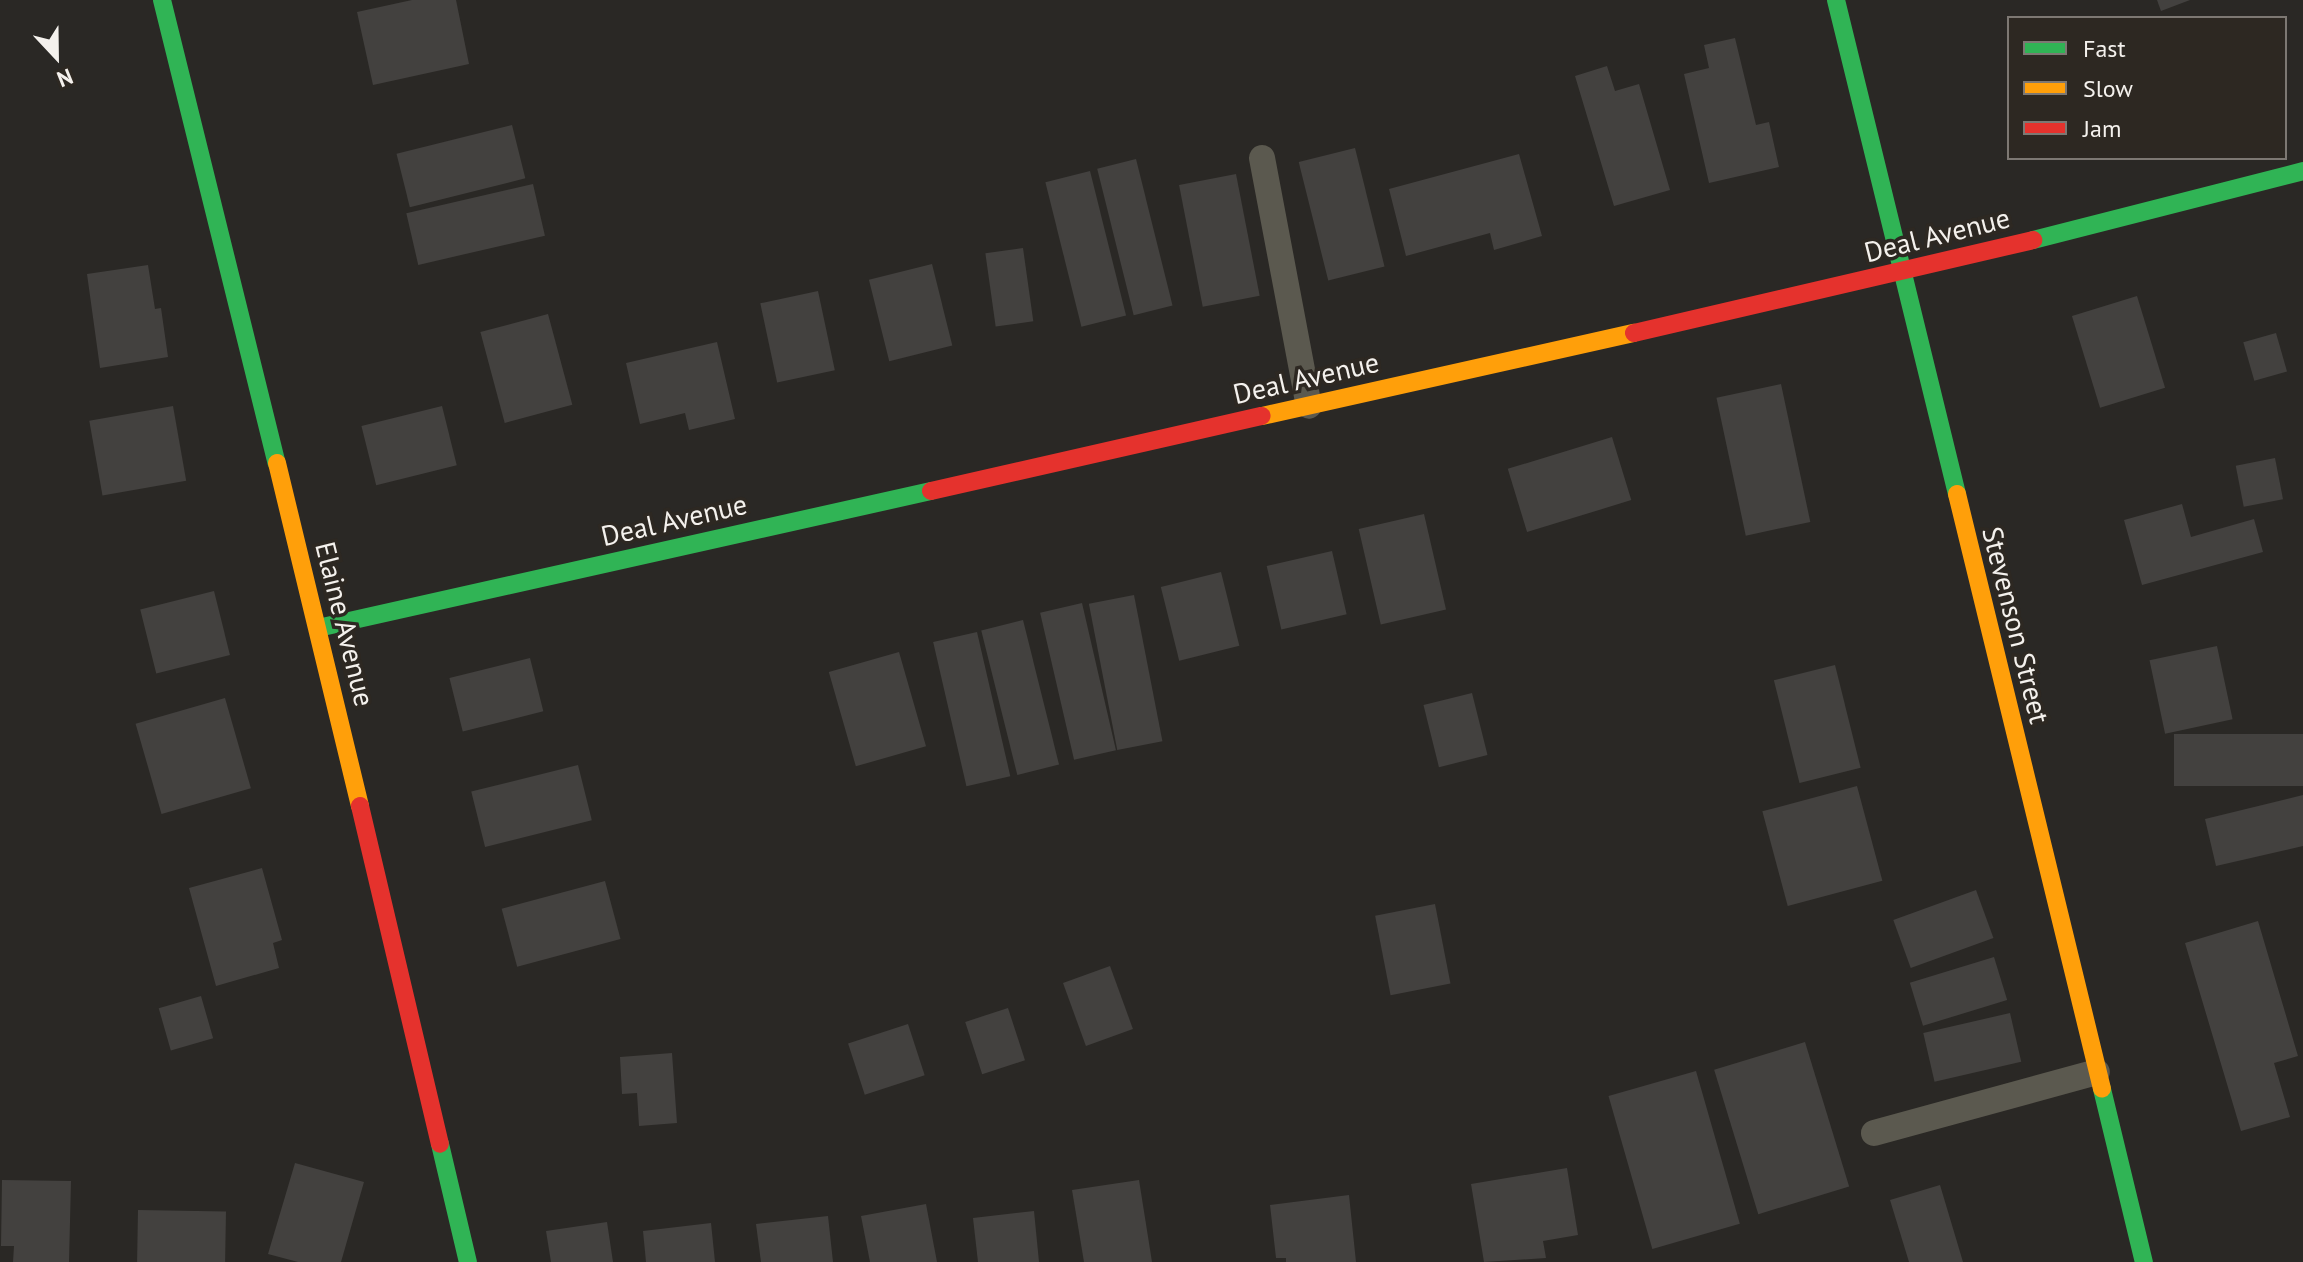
<!DOCTYPE html>
<style>
body{margin:0}
#map{position:relative;width:2303px;height:1262px;overflow:hidden;background:#2a2825;font-family:"PT Sans",sans-serif}
div>[style]{position:absolute}
[style*='--x']{left:calc(var(--x)*1px);top:calc(var(--y)*1px);width:calc(var(--w)*1px);rotate:calc(var(--a)*1deg)}
.building>*{inset:0;background:#43413f;transform-origin:0 0}
.lane>*{height:26px;margin:-13px;padding:0 13px;transform-origin:13px;border-radius:13px;background:#5b594f}
.fast>*{height:18px;margin:-9px;padding:0 9px;transform-origin:9px;border-radius:9px;background:#30b455}
.slow>*{height:18px;margin:-9px;padding:0 9px;transform-origin:9px;border-radius:9px;background:#ff9f0a}
.jam>*{height:18px;margin:-9px;padding:0 9px;transform-origin:9px;border-radius:9px;background:#e5322d}
span{translate:-50% -50%;white-space:nowrap;text-align:center;line-height:1.15;-webkit-text-stroke:7px #2d2822;paint-order:stroke}
.street-label{font-size:28px;color:#f4f1ed}
.legend{position:absolute;left:2007px;top:16px;width:280px;height:144px;box-sizing:border-box;background:#2d2822;border:2px solid #7d7873;margin:0;padding:10px 14px;list-style:none;font-size:24px;color:#f4f1ed}
.legend li{display:flex;align-items:center;gap:16px;height:40px}
.legend b{width:40px;border:2px solid #7d7873}
.north{position:absolute;left:16px;top:16px;width:80px;height:80px;-webkit-text-stroke:6px #2d2822;paint-order:stroke;rotate:158deg;font-size:22px;font-weight:700;line-height:32px;text-align:center;color:#f4f1ed}
.north::after{content:'';display:block;margin:auto;width:28px;height:36px;background:#f4f1ed;clip-path:polygon(50% 0,100% 100%,50% 72%,0 100%)}
</style>
<div id="map">
<div class="building">
<div style="clip-path:polygon(412px 0,456px 0,469px 64px,373px 85px,357px 12px)"></div>
<div style="clip-path:polygon(2157px 0,2190px 0,2161px 11px)"></div>
<div style="clip-path:polygon(1735px 38px,1756px 125px,1769px 122px,1779px 167px,1709px 183px,1684px 74px,1709px 68px,1704px 45px)"></div>
<div style="clip-path:polygon(1607px 66px,1615px 91px,1639px 84px,1670px 190px,1614px 206px,1575px 76px)"></div>
<div style="left:512px;top:125px;width:55px;height:119px;rotate:76deg"></div>
<div style="left:1355px;top:148px;width:122px;height:58px;rotate:76deg"></div>
<div style="clip-path:polygon(1519px 154px,1542px 236px,1494px 250px,1490px 233px,1406px 256px,1389px 189px)"></div>
<div style="left:1136px;top:159px;width:151px;height:40px;rotate:76deg"></div>
<div style="left:1090px;top:171px;width:149px;height:46px;rotate:76deg"></div>
<div style="left:1236px;top:174px;width:124px;height:58px;rotate:79deg"></div>
<div style="left:533px;top:184px;width:53px;height:130px;rotate:77deg"></div>
<div style="left:1023px;top:248px;width:74px;height:38px;rotate:82deg"></div>
<div style="left:932px;top:264px;width:84px;height:65px;rotate:76deg"></div>
<div style="clip-path:polygon(148px 265px,155px 309px,161px 308px,168px 357px,100px 368px,87px 274px)"></div>
<div style="left:818px;top:291px;width:81px;height:59px;rotate:78deg"></div>
<div style="left:2137px;top:296px;width:96px;height:68px;rotate:73deg"></div>
<div style="left:548px;top:314px;width:94px;height:70px;rotate:75deg"></div>
<div style="left:2276px;top:333px;width:40px;height:34px;rotate:74deg"></div>
<div style="clip-path:polygon(717px 342px,735px 419px,689px 430px,685px 413px,640px 424px,626px 363px)"></div>
<div style="left:1781px;top:384px;width:141px;height:66px;rotate:78deg"></div>
<div style="left:173px;top:406px;width:76px;height:85px;rotate:80deg"></div>
<div style="left:442px;top:406px;width:61px;height:83px;rotate:76deg"></div>
<div style="left:1612px;top:437px;width:66px;height:109px;rotate:73deg"></div>
<div style="left:2275px;top:458px;width:42px;height:40px;rotate:79deg"></div>
<div style="clip-path:polygon(2182px 504px,2191px 537px,2254px 519px,2263px 552px,2142px 585px,2124px 520px)"></div>
<div style="left:1424px;top:514px;width:98px;height:67px;rotate:77deg"></div>
<div style="left:1332px;top:551px;width:65px;height:67px;rotate:77deg"></div>
<div style="left:1221px;top:572px;width:76px;height:62px;rotate:76deg"></div>
<div style="left:214px;top:591px;width:66px;height:76px;rotate:76deg"></div>
<div style="left:1134px;top:595px;width:149px;height:46px;rotate:79deg"></div>
<div style="left:1082px;top:603px;width:151px;height:43px;rotate:77deg"></div>
<div style="left:1023px;top:620px;width:149px;height:43px;rotate:76deg"></div>
<div style="left:977px;top:632px;width:148px;height:45px;rotate:77deg"></div>
<div style="left:2217px;top:646px;width:75px;height:69px;rotate:78deg"></div>
<div style="left:899px;top:652px;width:98px;height:73px;rotate:74deg"></div>
<div style="left:530px;top:658px;width:55px;height:83px;rotate:76deg"></div>
<div style="left:1835px;top:665px;width:106px;height:63px;rotate:76deg"></div>
<div style="left:1472px;top:693px;width:64px;height:50px;rotate:76deg"></div>
<div style="left:225px;top:698px;width:94px;height:93px;rotate:74deg"></div>
<div style="left:2303px;top:734px;width:52px;height:129px;rotate:90deg"></div>
<div style="left:578px;top:765px;width:57px;height:110px;rotate:76deg"></div>
<div style="left:1857px;top:786px;width:98px;height:98px;rotate:75deg"></div>
<div style="clip-path:polygon(2303px 795px,2303px 846px,2216px 866px,2205px 819px)"></div>
<div style="clip-path:polygon(262px 868px,282px 940px,273px 943px,279px 968px,216px 986px,189px 888px)"></div>
<div style="left:605px;top:881px;width:60px;height:107px;rotate:75deg"></div>
<div style="left:1976px;top:890px;width:51px;height:88px;rotate:70deg"></div>
<div style="left:1435px;top:904px;width:81px;height:61px;rotate:79deg"></div>
<div style="clip-path:polygon(2258px 921px,2298px 1056px,2274px 1063px,2290px 1117px,2241px 1131px,2185px 943px)"></div>
<div style="left:1994px;top:957px;width:45px;height:88px;rotate:73deg"></div>
<div style="left:1110px;top:966px;width:67px;height:50px;rotate:70deg"></div>
<div style="left:201px;top:996px;width:44px;height:44px;rotate:74deg"></div>
<div style="left:1008px;top:1008px;width:55px;height:45px;rotate:72deg"></div>
<div style="left:2010px;top:1013px;width:50px;height:89px;rotate:77deg"></div>
<div style="left:908px;top:1024px;width:54px;height:63px;rotate:72deg"></div>
<div style="left:1805px;top:1042px;width:151px;height:95px;rotate:73deg"></div>
<div style="clip-path:polygon(672px 1053px,677px 1123px,639px 1126px,637px 1093px,622px 1094px,620px 1057px)"></div>
<div style="left:1696px;top:1071px;width:159px;height:91px;rotate:74deg"></div>
<div style="clip-path:polygon(295px 1163px,364px 1182px,341px 1262px,298px 1262px,268px 1254px)"></div>
<div style="clip-path:polygon(1567px 1168px,1578px 1235px,1543px 1241px,1546px 1258px,1484px 1262px,1471px 1184px)"></div>
<div style="clip-path:polygon(2px 1180px,71px 1181px,69px 1262px,13px 1262px,14px 1246px,1px 1246px)"></div>
<div style="clip-path:polygon(1139px 1180px,1152px 1262px,1084px 1262px,1072px 1190px)"></div>
<div style="clip-path:polygon(1940px 1185px,1963px 1262px,1909px 1262px,1890px 1200px)"></div>
<div style="clip-path:polygon(1349px 1195px,1356px 1262px,1286px 1262px,1286px 1258px,1276px 1258px,1270px 1205px)"></div>
<div style="clip-path:polygon(926px 1204px,937px 1262px,870px 1262px,861px 1216px)"></div>
<div style="left:138px;top:1210px;width:88px;height:52px;rotate:1deg"></div>
<div style="clip-path:polygon(1034px 1211px,1039px 1262px,978px 1262px,973px 1218px)"></div>
<div style="clip-path:polygon(828px 1216px,833px 1262px,761px 1262px,756px 1224px)"></div>
<div style="clip-path:polygon(607px 1222px,613px 1262px,551px 1262px,546px 1231px)"></div>
<div style="clip-path:polygon(711px 1223px,715px 1262px,646px 1262px,643px 1231px)"></div>
</div>
<div class="lane">
<div style="--x:1262;--y:158;--w:252;--a:79.3"></div>
<div style="--x:1874;--y:1133;--w:231;--a:-15.3"></div>
</div>
<div class="fast">
<div style="--x:162;--y:0;--w:477;--a:76.1"></div>
<div style="--x:1836;--y:0;--w:509;--a:76.24"></div>
<div style="--x:2033;--y:240;--w:279;--a:-14.3"></div>
<div style="--x:318;--y:628;--w:628;--a:-12.6"></div>
<div style="--x:2102;--y:1089;--w:178;--a:76.4"></div>
<div style="--x:440;--y:1144;--w:121;--a:76.7"></div>
</div>
<div class="slow">
<div style="--x:1262;--y:416;--w:381;--a:-12.6"></div>
<div style="--x:277;--y:463;--w:353;--a:76.4"></div>
<div style="--x:1957;--y:494;--w:612;--a:76.3"></div>
</div>
<div class="jam">
<div style="--x:1634;--y:333;--w:410;--a:-13.1"></div>
<div style="--x:931;--y:491;--w:339;--a:-12.8"></div>
<div style="--x:360;--y:806;--w:347;--a:76.7"></div>
</div>
<div class="street-label">
<span style="left:1937px;top:235px;rotate:-14deg">Deal Avenue</span>
<span style="left:1306px;top:378px;rotate:-13deg">Deal Avenue</span>
<span style="left:674px;top:520px;rotate:-13deg">Deal Avenue</span>
<span style="left:345px;top:624px;rotate:76deg">Elaine Avenue</span>
<span style="left:2016px;top:625px;rotate:76deg">Stevenson Street</span>
</div>
<ul class="legend">
<li><b style="height:10px;background:#30b455"></b>Fast</li>
<li><b style="height:10px;background:#ff9f0a"></b>Slow</li>
<li><b style="height:10px;background:#e5322d"></b>Jam</li>
</ul>
<div class="north">N</div>
</div>
